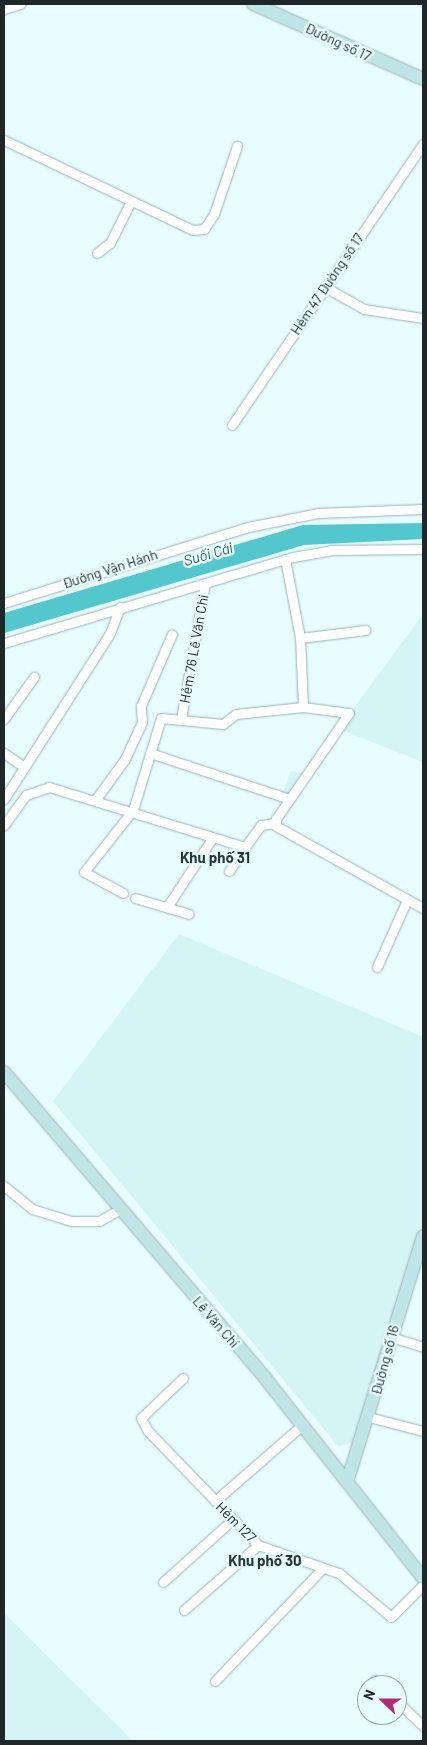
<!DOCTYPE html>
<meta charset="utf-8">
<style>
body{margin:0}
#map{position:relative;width:427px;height:1745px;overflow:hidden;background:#e8fdff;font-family:Barlow,sans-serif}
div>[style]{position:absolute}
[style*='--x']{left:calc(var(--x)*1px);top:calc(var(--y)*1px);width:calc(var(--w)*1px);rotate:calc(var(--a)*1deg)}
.built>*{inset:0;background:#d4f4f6}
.water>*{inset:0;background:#54c6ce}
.roads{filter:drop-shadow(0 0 1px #9cb1b2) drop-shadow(0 0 1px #9cb1b2)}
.street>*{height:9px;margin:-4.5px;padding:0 4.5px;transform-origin:4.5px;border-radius:4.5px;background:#fff}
.secondary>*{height:12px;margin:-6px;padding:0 6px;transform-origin:6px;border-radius:6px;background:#c0e5e7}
span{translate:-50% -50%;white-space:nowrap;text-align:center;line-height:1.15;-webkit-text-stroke:5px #e8fdff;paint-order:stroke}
.street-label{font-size:14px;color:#1f2728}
.water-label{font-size:15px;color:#2f6063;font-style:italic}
.neighbourhood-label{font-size:15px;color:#253638;font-weight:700}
.frame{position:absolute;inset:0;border:5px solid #1f2728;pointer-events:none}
.north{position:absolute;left:357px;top:1675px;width:50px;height:50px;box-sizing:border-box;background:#e8fdff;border:1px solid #98a7a9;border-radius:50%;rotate:292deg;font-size:14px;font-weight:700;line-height:20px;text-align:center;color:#1f2728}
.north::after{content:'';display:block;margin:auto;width:18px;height:22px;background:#b02c74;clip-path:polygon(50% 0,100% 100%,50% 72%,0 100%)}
</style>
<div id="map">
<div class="built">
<div style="clip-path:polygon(423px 614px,423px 762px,344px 731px,354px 708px)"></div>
<div style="clip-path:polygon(291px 771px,306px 775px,289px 797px,282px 795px)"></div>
<div style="clip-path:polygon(179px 934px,423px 1037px,423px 1227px,357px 1442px,338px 1446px,53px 1101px)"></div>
<div style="clip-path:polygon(4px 1613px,133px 1741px,4px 1741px)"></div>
</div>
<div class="water">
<div style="clip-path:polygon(423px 523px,423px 539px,304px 545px,4px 633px,4px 613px,303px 525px)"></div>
</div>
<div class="roads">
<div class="street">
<div style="--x:4;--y:9;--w:17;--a:-17"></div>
<div style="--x:4;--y:140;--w:209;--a:25.5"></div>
<div style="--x:193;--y:230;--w:11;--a:-5"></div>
<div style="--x:204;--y:229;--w:18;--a:-56"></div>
<div style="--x:214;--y:214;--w:72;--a:-71.3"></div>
<div style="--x:97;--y:253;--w:16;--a:-38"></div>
<div style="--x:110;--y:243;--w:47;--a:-63.4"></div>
<div style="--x:325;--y:287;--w:45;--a:29.4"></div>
<div style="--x:364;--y:309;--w:60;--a:8.7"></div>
<div style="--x:232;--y:425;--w:340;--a:-55.8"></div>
<div style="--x:285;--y:559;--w:80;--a:79.2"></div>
<div style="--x:300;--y:638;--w:69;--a:87.5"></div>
<div style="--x:4;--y:603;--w:256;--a:-17.3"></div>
<div style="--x:248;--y:527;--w:71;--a:-11.3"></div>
<div style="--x:318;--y:513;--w:105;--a:-2.2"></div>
<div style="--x:300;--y:638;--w:66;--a:-6.9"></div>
<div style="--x:4;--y:643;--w:302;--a:-16.6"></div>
<div style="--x:293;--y:557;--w:39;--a:-10"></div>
<div style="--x:331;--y:550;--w:92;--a:-0.6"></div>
<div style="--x:4;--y:719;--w:52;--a:-54.5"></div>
<div style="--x:181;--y:719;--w:138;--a:-80"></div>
<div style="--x:4;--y:753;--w:24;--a:35"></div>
<div style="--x:150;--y:753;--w:147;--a:18.2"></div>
<div style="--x:4;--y:799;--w:197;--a:-57.4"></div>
<div style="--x:110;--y:633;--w:28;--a:-69"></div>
<div style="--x:96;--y:799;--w:49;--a:-54.1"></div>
<div style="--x:125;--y:759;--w:41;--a:-65.3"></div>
<div style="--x:142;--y:722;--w:16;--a:-94"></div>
<div style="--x:141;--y:706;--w:78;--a:-66.7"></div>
<div style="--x:4;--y:825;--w:37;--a:-54"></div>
<div style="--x:26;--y:795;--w:24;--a:-19"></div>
<div style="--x:49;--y:787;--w:205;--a:17"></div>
<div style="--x:245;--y:847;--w:27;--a:-54"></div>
<div style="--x:261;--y:825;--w:14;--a:-8"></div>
<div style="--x:229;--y:871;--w:29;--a:-56"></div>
<div style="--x:123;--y:893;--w:44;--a:-151.7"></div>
<div style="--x:84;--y:872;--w:79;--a:-51.7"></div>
<div style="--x:133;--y:810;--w:96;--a:-73.1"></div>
<div style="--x:161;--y:718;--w:62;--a:5.5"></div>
<div style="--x:223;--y:724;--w:16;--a:-38"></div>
<div style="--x:236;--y:714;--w:67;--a:-6"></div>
<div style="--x:303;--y:707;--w:46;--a:7.4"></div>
<div style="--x:349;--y:713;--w:129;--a:124.6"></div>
<div style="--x:276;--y:819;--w:7;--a:90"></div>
<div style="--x:276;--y:826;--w:168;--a:29.2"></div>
<div style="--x:135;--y:898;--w:56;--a:16.5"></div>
<div style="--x:167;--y:907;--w:80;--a:-56.7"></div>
<div style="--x:377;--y:967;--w:73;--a:-65.9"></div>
<div style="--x:4;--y:1186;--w:36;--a:39"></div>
<div style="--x:32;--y:1209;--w:41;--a:17.1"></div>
<div style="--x:71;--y:1221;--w:28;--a:0"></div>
<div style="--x:99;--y:1221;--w:26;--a:-29"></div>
<div style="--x:391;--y:1337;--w:34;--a:17"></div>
<div style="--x:183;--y:1378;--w:58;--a:136.4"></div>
<div style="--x:141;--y:1418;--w:15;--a:62"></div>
<div style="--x:148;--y:1431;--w:158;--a:46"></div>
<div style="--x:258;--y:1545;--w:86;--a:19.1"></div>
<div style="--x:339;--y:1573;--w:68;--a:40.2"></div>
<div style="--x:391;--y:1617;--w:45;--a:-45"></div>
<div style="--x:369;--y:1417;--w:56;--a:14.5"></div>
<div style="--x:215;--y:1501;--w:116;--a:-41.1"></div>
<div style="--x:163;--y:1582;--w:93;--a:-41.9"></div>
<div style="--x:184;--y:1610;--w:98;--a:-41.3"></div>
<div style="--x:375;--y:1680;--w:8;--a:40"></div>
<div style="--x:215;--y:1681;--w:156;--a:-46.3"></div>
<div style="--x:397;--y:1701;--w:36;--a:44"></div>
</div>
<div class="secondary">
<div style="--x:253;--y:4;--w:186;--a:23.8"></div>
<div style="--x:4;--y:1072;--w:402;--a:49.5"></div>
<div style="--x:265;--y:1378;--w:255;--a:51.7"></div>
<div style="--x:347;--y:1482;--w:257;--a:-72.8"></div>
</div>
</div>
<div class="street-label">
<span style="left:338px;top:42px;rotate:25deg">Đường số 17</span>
<span style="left:327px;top:284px;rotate:-56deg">Hẻm 47 Đường số 17</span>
<span style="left:110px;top:569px;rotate:-18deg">Đường Vận Hành</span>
<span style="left:194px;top:649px;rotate:-80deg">Hẻm 76 Lê Văn Chí</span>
<span style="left:216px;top:1322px;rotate:49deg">Lê Văn Chí</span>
<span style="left:385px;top:1360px;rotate:-75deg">Đường số 16</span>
<span style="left:236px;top:1522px;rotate:45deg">Hẻm 127</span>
</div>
<div class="water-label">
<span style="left:208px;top:554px;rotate:-16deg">Suối Cái</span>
</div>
<div class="neighbourhood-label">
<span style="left:215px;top:858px">Khu phố 31</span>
<span style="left:265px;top:1561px">Khu phố 30</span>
</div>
<div class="frame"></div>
<div class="north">N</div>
</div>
